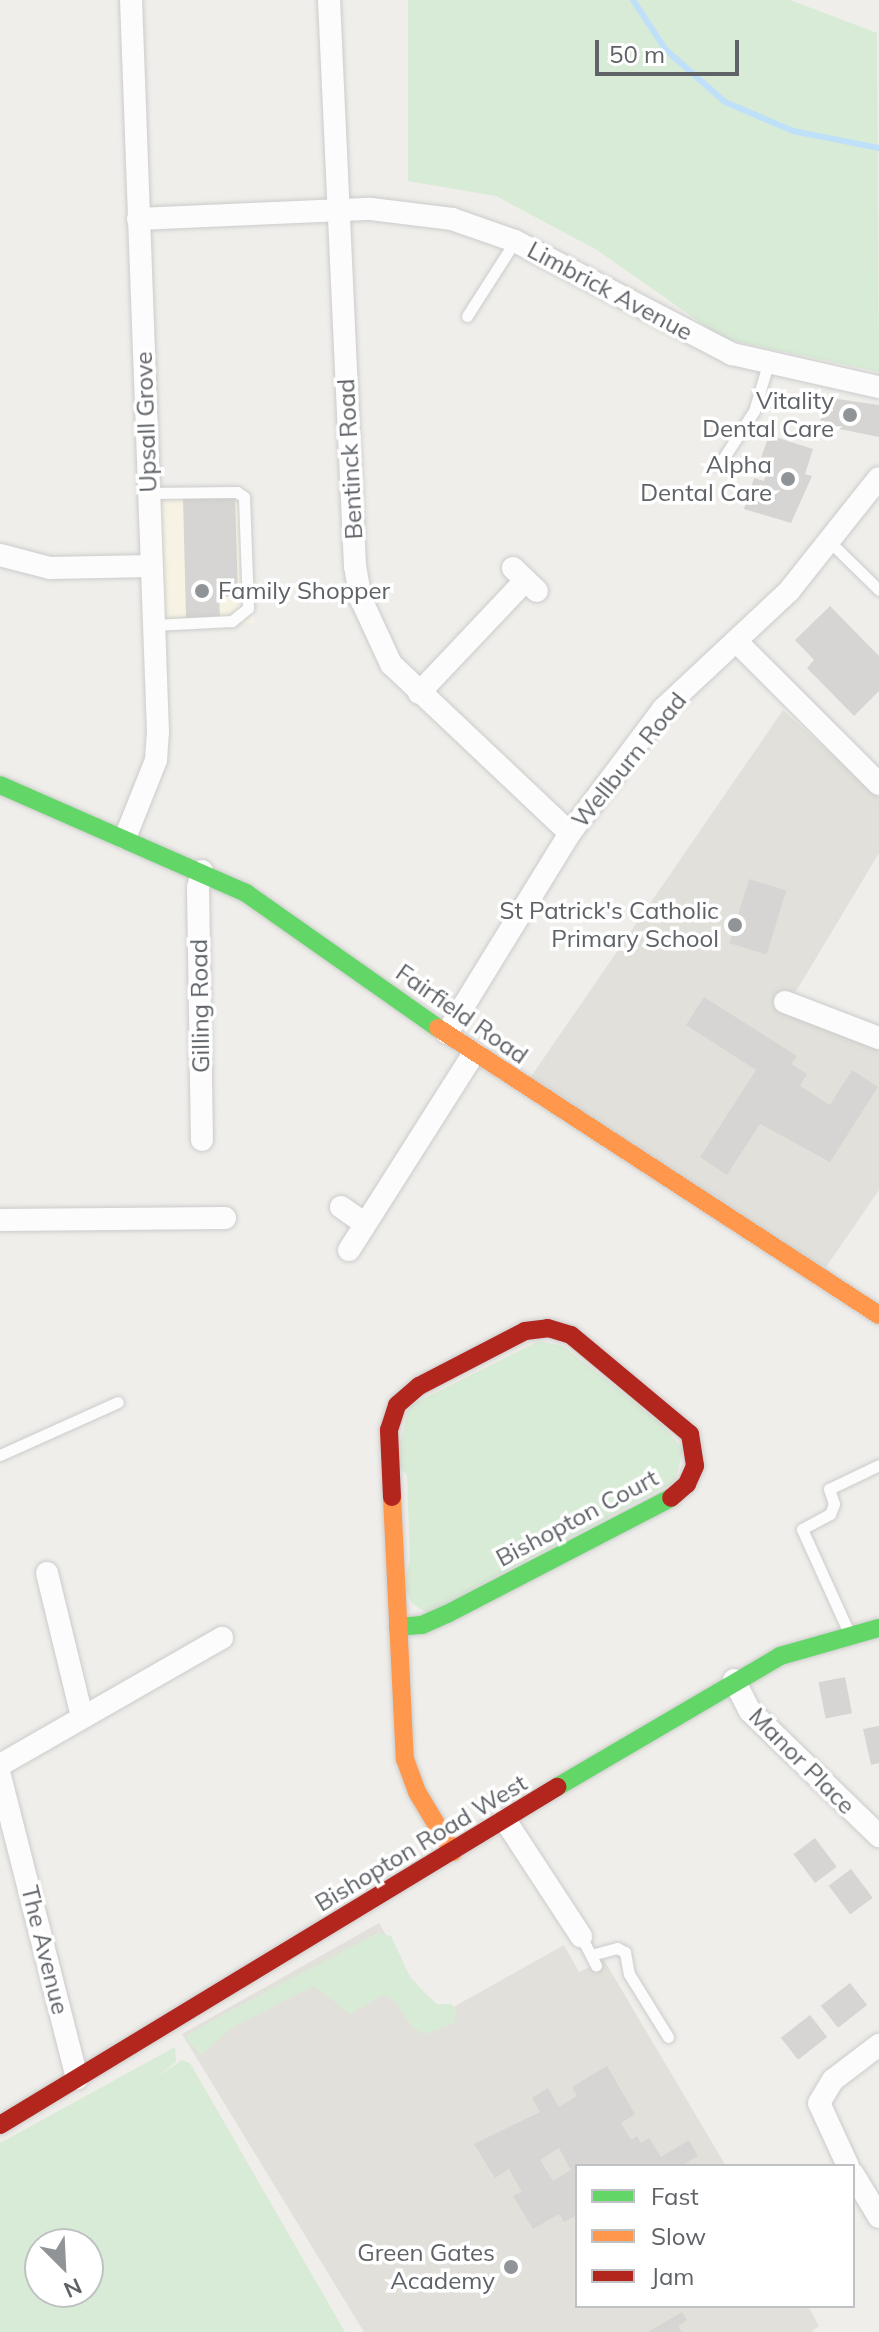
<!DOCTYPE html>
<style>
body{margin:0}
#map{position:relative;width:879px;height:2332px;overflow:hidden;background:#efeeea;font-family:Mulish,sans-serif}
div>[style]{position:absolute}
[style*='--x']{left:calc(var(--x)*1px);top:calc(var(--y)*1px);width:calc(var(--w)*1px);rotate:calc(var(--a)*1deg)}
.commercial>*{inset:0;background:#f7f3e4;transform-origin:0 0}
.education>*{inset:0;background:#e2e0da}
.green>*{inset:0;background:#d8ebd6}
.stream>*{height:6px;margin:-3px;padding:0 3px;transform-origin:3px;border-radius:3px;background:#bfe0f9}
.building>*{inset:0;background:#d6d5d3;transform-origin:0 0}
.roads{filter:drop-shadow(0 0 2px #cbcccc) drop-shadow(0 0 2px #cbcccc)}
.lane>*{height:11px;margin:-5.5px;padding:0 5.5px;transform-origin:5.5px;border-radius:5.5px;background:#fdfcfc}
.street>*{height:22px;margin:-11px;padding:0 11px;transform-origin:11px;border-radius:11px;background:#fdfcfc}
.fast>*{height:18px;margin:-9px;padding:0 9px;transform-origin:9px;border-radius:9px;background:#63d668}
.slow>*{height:18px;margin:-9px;padding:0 9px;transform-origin:9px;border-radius:9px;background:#ff974d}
.jam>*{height:18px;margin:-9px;padding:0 9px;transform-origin:9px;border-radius:9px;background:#b3261e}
.dots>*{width:22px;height:22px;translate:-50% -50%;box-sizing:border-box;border:4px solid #fff;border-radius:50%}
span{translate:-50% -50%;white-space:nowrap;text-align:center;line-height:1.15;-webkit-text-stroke:7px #fff;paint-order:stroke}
.street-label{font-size:24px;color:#5f6368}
.poi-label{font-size:24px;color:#5f6368}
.right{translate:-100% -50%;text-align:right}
.left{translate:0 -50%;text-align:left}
.legend{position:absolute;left:575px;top:2164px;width:280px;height:144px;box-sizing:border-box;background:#fff;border:2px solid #bfc1c3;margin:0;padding:10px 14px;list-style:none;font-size:24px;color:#5f6368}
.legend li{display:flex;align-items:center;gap:16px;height:40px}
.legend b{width:40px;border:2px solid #bfc1c3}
.north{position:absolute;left:24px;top:2228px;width:80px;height:80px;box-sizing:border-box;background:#fff;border:2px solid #bfc1c3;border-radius:50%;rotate:156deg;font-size:22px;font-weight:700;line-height:32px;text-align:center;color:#5f6368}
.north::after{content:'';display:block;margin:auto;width:28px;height:36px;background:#919496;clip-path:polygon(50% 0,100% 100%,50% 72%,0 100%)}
.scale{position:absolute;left:595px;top:40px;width:144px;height:36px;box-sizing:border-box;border:4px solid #5f6368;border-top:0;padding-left:10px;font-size:24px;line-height:28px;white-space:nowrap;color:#5f6368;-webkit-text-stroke:6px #fff;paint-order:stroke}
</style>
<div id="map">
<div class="commercial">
<div style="left:247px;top:487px;width:136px;height:91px;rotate:87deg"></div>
</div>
<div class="education">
<div style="clip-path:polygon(783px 710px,879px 797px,879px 853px,792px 998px,879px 1040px,879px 1190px,824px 1270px,528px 1081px)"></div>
<div style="clip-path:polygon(379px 1923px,434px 2018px,564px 1945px,579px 1972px,604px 1960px,726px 2166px,577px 2166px,577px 2306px,808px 2306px,819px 2326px,811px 2332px,364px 2332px,182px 2034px)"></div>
</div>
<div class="green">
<div style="clip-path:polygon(408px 0,790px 0,877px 33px,879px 372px,724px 339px,597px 250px,496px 196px,408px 181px)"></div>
<div style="clip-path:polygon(539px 1341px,563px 1346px,658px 1421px,683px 1449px,675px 1482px,427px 1613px,412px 1603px,404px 1587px,410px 1559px,407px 1475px,399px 1467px,400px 1444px,409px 1406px)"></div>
<div style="clip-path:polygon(378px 1933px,391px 1936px,410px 1977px,426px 1994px,437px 2004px,451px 2004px,457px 2011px,454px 2023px,425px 2034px,412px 2027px,394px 2000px,383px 1995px,350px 2014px,314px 1986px,233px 2027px,201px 2055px,188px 2040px,187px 2035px,226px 2013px)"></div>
<div style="clip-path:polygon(evenodd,175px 2047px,176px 2062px,155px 2078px,182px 2060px,190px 2063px,345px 2332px,0 2332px,0 2143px,175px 2047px,40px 2244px,88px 2244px,88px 2292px,40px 2292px,40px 2244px)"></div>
</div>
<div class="stream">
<div style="--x:633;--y:0;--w:60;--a:56.6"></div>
<div style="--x:666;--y:50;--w:79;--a:41.4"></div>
<div style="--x:725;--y:102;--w:74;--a:23.1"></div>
<div style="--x:793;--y:131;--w:88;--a:11.2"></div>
</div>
<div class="building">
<div style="clip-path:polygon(824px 397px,879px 405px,879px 437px,820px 425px)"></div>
<div style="clip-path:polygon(769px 435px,813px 449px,805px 474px,812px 476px,791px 523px,744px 509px,754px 478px,764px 481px,769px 464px,760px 461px)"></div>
<div style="clip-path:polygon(235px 497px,238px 596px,219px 597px,220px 616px,186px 618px,183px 498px)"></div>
<div style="clip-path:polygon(830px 606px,879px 656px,879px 691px,854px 716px,807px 668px,814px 660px,795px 640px)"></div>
<div style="left:749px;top:879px;width:39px;height:67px;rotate:17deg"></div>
<div style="clip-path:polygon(704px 997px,797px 1056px,791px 1064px,807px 1074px,800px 1086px,830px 1105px,852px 1070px,878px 1087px,830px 1162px,760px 1124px,727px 1175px,700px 1157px,756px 1070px,686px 1025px)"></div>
<div style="left:845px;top:1677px;width:37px;height:27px;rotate:79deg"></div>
<div style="clip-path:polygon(879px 1726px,879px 1763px,871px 1765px,863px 1729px)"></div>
<div style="left:815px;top:1838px;width:36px;height:27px;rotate:53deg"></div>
<div style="left:851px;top:1869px;width:36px;height:28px;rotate:53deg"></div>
<div style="left:850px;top:1983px;width:28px;height:37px;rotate:52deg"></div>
<div style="left:810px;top:2015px;width:28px;height:37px;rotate:52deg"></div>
<div style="clip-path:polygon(evenodd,607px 2066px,635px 2114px,621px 2123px,631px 2140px,637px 2136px,641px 2143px,649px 2138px,661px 2157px,689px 2140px,698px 2156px,681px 2166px,577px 2166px,577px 2215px,564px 2222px,559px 2214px,533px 2229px,513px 2196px,522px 2192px,509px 2169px,495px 2178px,474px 2144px,540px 2112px,532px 2098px,548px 2088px,559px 2107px,577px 2096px,572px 2087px,607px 2066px,559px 2148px,571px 2170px,553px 2181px,540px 2160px,559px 2148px)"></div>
<div style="clip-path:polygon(682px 2312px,687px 2320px,678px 2326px,682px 2332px,648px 2332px)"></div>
</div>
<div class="roads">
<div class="lane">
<div style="--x:467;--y:316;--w:89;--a:-57.4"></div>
<div style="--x:719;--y:465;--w:64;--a:-57.1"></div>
<div style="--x:754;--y:411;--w:49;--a:-73.4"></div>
<div style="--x:148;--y:493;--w:89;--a:-0.6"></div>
<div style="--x:237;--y:492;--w:9;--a:36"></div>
<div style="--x:244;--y:497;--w:111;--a:87.9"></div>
<div style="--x:248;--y:608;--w:21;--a:141"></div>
<div style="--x:232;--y:621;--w:79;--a:177.1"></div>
<div style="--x:829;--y:541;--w:70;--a:44.4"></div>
<div style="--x:0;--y:1455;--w:129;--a:-24.2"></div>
<div style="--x:850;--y:1635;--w:116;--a:-114.4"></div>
<div style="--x:802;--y:1529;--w:32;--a:-28"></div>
<div style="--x:830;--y:1514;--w:11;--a:-68"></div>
<div style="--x:834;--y:1504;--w:16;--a:-108"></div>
<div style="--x:829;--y:1489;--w:55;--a:-25.6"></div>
<div style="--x:581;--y:1936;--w:33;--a:63"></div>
<div style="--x:591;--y:1955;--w:27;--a:-15"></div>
<div style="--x:617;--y:1948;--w:9;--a:27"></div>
<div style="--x:625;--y:1952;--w:22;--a:80"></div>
<div style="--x:629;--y:1974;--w:74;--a:58.2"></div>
</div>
<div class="street">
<div style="--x:329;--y:0;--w:567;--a:87.37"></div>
<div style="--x:355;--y:566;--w:34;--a:80"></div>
<div style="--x:361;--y:599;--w:72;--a:65.2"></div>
<div style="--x:391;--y:664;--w:246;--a:43.4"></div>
<div style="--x:138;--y:219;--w:233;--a:-2.5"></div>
<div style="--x:371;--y:209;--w:82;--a:7"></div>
<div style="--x:452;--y:219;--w:67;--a:19.2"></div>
<div style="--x:515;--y:241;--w:245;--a:27.5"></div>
<div style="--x:732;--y:354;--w:151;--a:12.7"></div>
<div style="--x:0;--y:555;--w:52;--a:14.6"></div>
<div style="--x:50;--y:568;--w:101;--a:-1.1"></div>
<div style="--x:513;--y:568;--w:33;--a:44"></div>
<div style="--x:736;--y:641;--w:202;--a:45"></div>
<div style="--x:419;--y:693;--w:154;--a:-46.6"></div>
<div style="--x:125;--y:838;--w:84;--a:-68.3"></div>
<div style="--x:156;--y:760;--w:28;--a:-86"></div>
<div style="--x:158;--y:732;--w:732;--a:-92.11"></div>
<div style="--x:202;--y:871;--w:17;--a:103"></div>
<div style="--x:198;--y:888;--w:252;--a:89.1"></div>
<div style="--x:785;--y:1002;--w:101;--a:21"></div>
<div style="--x:447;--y:1033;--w:235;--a:-58.4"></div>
<div style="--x:570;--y:833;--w:155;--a:-53.1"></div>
<div style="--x:663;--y:709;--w:173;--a:-43.1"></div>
<div style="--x:789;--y:591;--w:144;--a:-51.5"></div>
<div style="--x:341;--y:1207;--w:29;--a:35"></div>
<div style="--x:0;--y:1220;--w:225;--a:-0.5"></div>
<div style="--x:349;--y:1250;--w:233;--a:-57.6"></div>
<div style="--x:47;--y:1573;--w:148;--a:76.3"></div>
<div style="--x:734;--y:1680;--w:35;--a:63"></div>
<div style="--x:750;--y:1711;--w:180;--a:44.1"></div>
<div style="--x:0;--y:1765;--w:256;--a:-29.8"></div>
<div style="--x:0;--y:1776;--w:312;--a:75.7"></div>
<div style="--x:505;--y:1820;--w:139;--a:56.8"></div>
<div style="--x:848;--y:2166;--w:69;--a:-114.7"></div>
<div style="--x:819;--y:2103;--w:27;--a:-59"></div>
<div style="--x:833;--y:2080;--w:58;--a:-37.3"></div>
<div style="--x:853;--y:2174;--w:50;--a:58.8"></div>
</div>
<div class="fast">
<div style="--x:0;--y:785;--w:269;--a:23.7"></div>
<div style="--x:246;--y:893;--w:235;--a:35.1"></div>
<div style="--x:398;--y:1627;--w:24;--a:-5"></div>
<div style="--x:422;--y:1625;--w:27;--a:-24"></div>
<div style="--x:447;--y:1614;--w:252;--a:-27.4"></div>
<div style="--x:557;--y:1787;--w:259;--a:-30.4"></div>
<div style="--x:780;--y:1656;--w:103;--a:-15.8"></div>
</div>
<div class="slow">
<div style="--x:438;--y:1028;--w:526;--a:33.06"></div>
<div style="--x:392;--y:1497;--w:262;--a:87.2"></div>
<div style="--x:405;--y:1759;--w:35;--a:70"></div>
<div style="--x:417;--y:1792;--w:70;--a:59"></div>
</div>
<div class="jam">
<div style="--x:392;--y:1497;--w:67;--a:-92.6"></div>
<div style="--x:389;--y:1430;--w:26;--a:-72"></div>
<div style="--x:397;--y:1405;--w:29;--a:-41"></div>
<div style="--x:419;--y:1386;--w:119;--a:-27.4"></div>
<div style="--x:525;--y:1331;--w:23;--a:-7"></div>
<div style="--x:548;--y:1328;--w:24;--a:17"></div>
<div style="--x:571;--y:1335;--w:155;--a:39.8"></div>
<div style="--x:690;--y:1434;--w:32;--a:81"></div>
<div style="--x:695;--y:1466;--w:20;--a:114"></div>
<div style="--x:687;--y:1484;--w:21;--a:139"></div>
<div style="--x:0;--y:2125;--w:652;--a:-31.25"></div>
</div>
</div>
<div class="dots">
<div style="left:850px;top:415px;background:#919496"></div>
<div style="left:788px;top:479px;background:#919496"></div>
<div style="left:202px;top:591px;background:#919496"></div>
<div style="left:735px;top:925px;background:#919496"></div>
<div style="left:511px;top:2267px;background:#919496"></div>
</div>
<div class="street-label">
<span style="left:610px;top:291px;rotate:28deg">Limbrick Avenue</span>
<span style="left:146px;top:422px;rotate:-92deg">Upsall Grove</span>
<span style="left:350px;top:459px;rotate:-93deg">Bentinck Road</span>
<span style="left:629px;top:760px;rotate:-51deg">Wellburn Road</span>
<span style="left:200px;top:1006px;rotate:-91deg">Gilling Road</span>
<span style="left:462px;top:1014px;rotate:35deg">Fairfield Road</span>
<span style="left:577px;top:1518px;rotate:-28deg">Bishopton Court</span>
<span style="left:802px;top:1761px;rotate:45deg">Manor Place</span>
<span style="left:421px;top:1843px;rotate:-31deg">Bishopton Road West</span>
<span style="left:45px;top:1950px;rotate:76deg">The Avenue</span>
</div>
<div class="poi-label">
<span class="right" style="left:834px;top:415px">Vitality<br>Dental Care</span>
<span class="right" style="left:772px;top:479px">Alpha<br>Dental Care</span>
<span class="left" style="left:218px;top:591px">Family Shopper</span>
<span class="right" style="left:719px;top:925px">St Patrick's Catholic<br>Primary School</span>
<span class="right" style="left:495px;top:2267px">Green Gates<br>Academy</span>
</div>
<ul class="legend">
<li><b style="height:10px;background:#63d668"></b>Fast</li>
<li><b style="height:10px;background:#ff974d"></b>Slow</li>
<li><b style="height:10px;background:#b3261e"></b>Jam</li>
</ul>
<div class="north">N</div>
<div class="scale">50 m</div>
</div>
